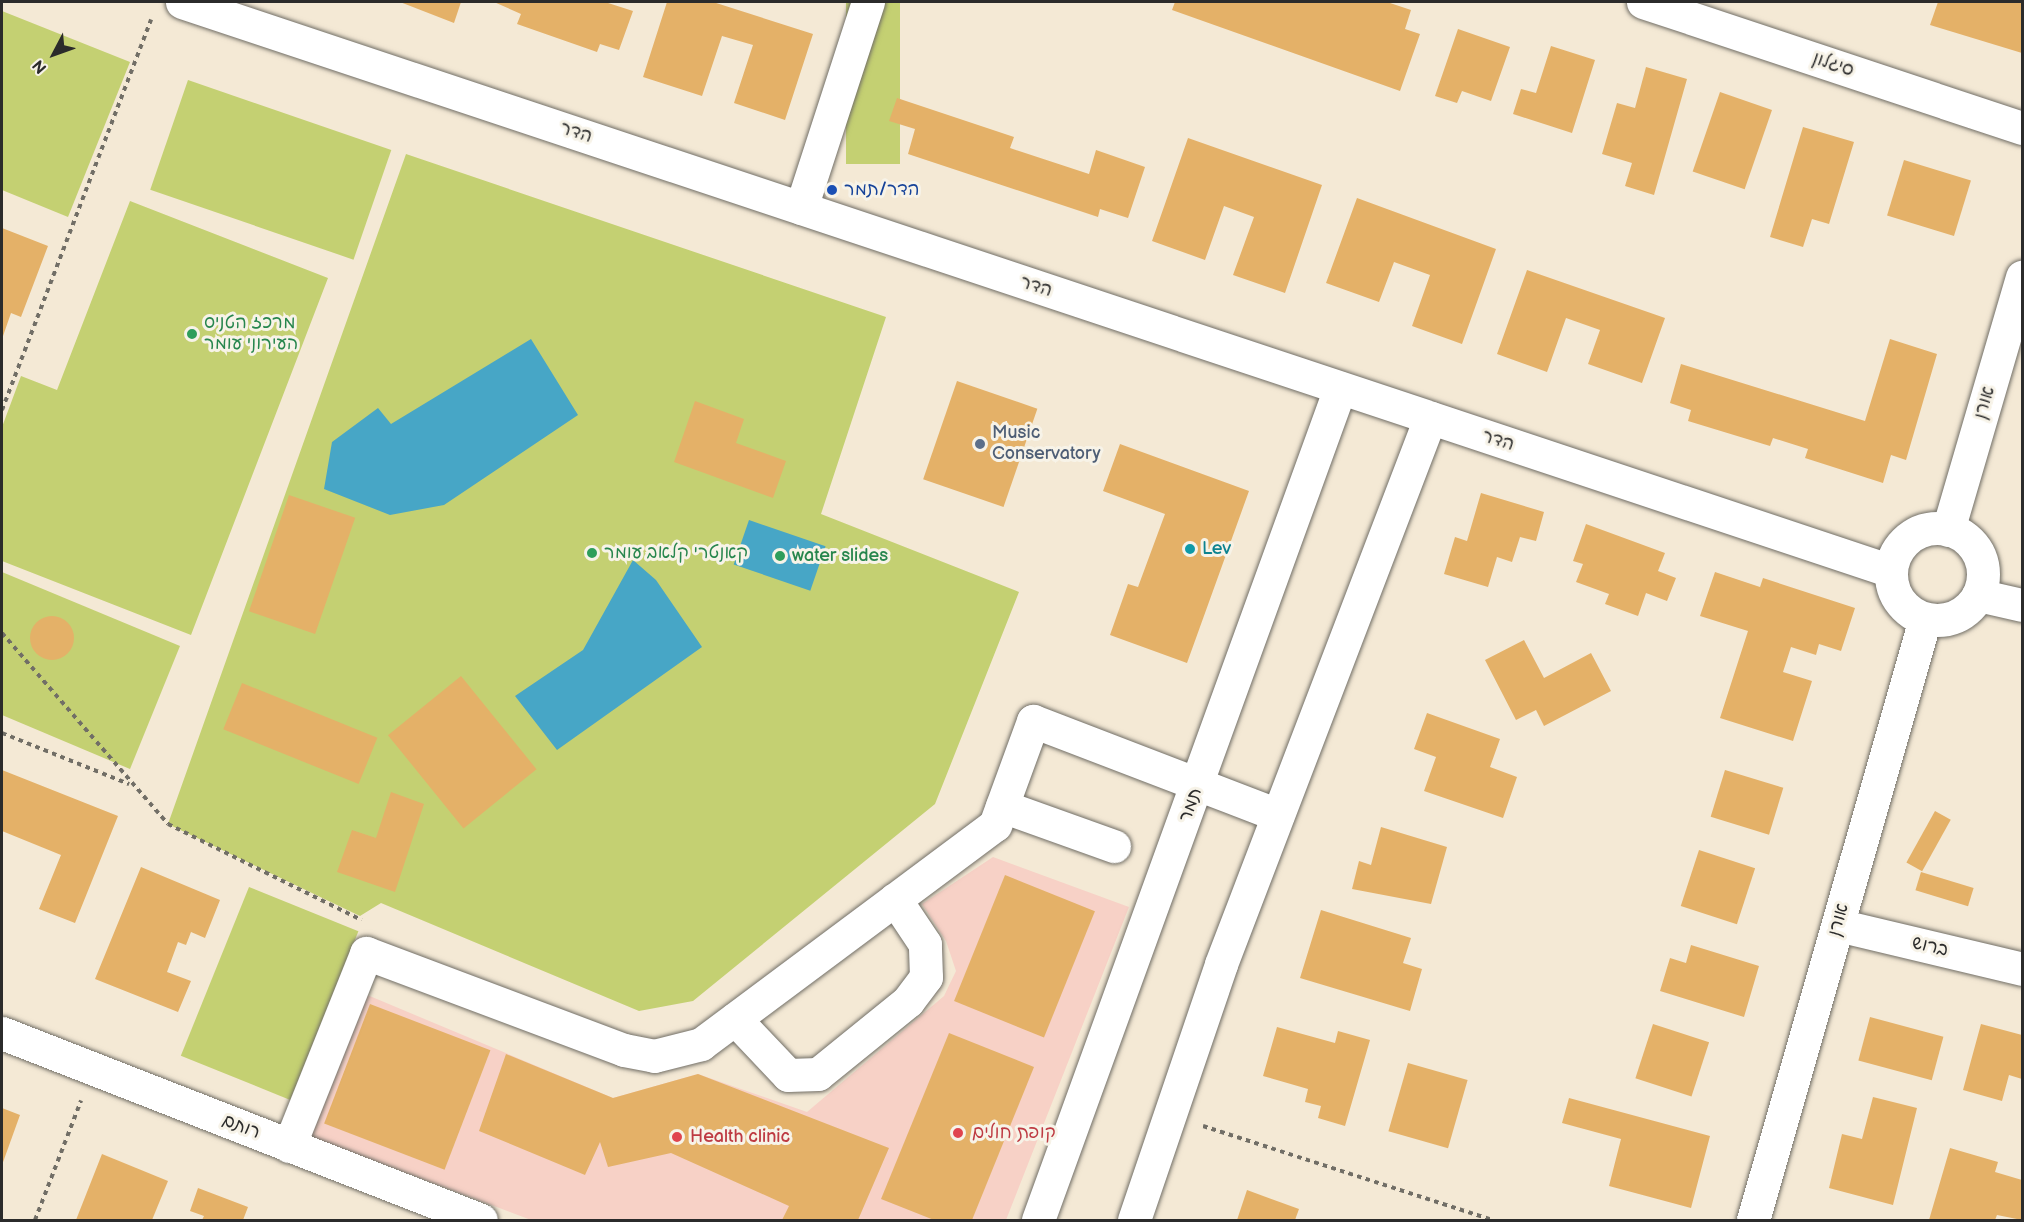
<!DOCTYPE html>
<meta charset="utf-8">
<style>
body{margin:0}
#map{position:relative;width:2024px;height:1222px;overflow:hidden;background:#f4e9d5;font-family:"Balsamiq Sans","Playpen Sans Hebrew",sans-serif}
div>[style]{position:absolute}
[style*='--x']{left:calc(var(--x)*1px);top:calc(var(--y)*1px);width:calc(var(--w)*1px);rotate:calc(var(--a)*1deg)}
.built>*{inset:0;background:#f7d1c6}
.green>*{inset:0;background:#c4d072;transform-origin:0 0}
.water>*{inset:0;background:#47a6c6;transform-origin:0 0}
.building>*{inset:0;background:#e4b168;transform-origin:0 0}
.round{border-radius:50%}
.path>*{height:4px;margin-top:-2px;transform-origin:0;background:repeating-linear-gradient(90deg,#716e66 0 4.5px,transparent 0 9px)}
.roads{filter:drop-shadow(0 0 2px #716e66) drop-shadow(0 0 2px #716e66)}
.minor>*{height:33px;margin:-16.5px;padding:0 16.5px;transform-origin:16.5px;border-radius:16.5px;background:#fff}
.minor>.ring{margin:-16.5px;padding:0;box-sizing:content-box;background:none;border:33px solid #fff;border-radius:50%}
.dots>*{width:16px;height:16px;translate:-50% -50%;box-sizing:border-box;border:3px solid #f7f3e8;border-radius:50%}
span{translate:-50% -50%;white-space:nowrap;text-align:center;line-height:1.15;-webkit-text-stroke:6px #f7f3e8;paint-order:stroke}
.street-label{font-size:18px;color:#2b2b2b}
.transit-label{font-size:18px;color:#164399}
.left{translate:0 -50%;text-align:left}
.leisure-label{font-size:18px;color:#27864d}
.service-label{font-size:18px;color:#4e5e75}
.culture-label{font-size:18px;color:#0d838f}
.health-label{font-size:18px;color:#be3a42}
.frame{position:absolute;inset:0;border:3px solid #2b2b2b;pointer-events:none}
.north{position:absolute;left:24px;top:24px;width:60px;height:60px;-webkit-text-stroke:4px #f7f3e8;paint-order:stroke;rotate:229deg;font-size:16px;font-weight:700;line-height:24px;text-align:center;color:#2b2b2b}
.north::after{content:'';display:block;margin:auto;width:21px;height:27px;background:#2b2b2b;clip-path:polygon(50% 0,100% 100%,50% 72%,0 100%)}
</style>
<div id="map">
<div class="built">
<div style="clip-path:polygon(993px 857px,1129px 907px,1006px 1220px,531px 1220px,303px 1134px,353px 989px,613px 1098px,698px 1074px,807px 1112px,944px 996px,956px 971px,946px 941px,922px 904px)"></div>
</div>
<div class="green">
<div style="left:846px;top:2px;width:54px;height:162px"></div>
<div style="clip-path:polygon(2px 11px,130px 62px,68px 217px,2px 190px)"></div>
<div style="left:188px;top:80px;width:215px;height:116px;rotate:19deg"></div>
<div style="clip-path:polygon(406px 154px,886px 317px,821px 514px,1019px 592px,935px 804px,693px 1001px,639px 1011px,381px 903px,360px 916px,168px 824px)"></div>
<div style="clip-path:polygon(130px 201px,328px 278px,191px 635px,2px 561px,2px 427px,21px 376px,57px 390px)"></div>
<div style="clip-path:polygon(2px 572px,180px 646px,130px 769px,2px 715px)"></div>
<div style="left:249px;top:887px;width:118px;height:182px;rotate:22deg"></div>
</div>
<div class="water">
<div style="clip-path:polygon(531px 339px,578px 415px,444px 505px,390px 515px,324px 489px,332px 442px,378px 408px,391px 424px)"></div>
<div style="left:749px;top:520px;width:81px;height:47px;rotate:19deg"></div>
<div style="clip-path:polygon(633px 560px,656px 580px,702px 647px,557px 750px,515px 696px,583px 650px)"></div>
</div>
<div class="building">
<div style="clip-path:polygon(400px 2px,461px 2px,454px 23px)"></div>
<div style="clip-path:polygon(494px 2px,605px 2px,633px 11px,619px 50px,600px 44px,597px 52px,517px 24px,521px 14px)"></div>
<div style="clip-path:polygon(667px 2px,713px 2px,813px 34px,785px 120px,734px 103px,753px 45px,722px 36px,702px 96px,643px 77px)"></div>
<div style="clip-path:polygon(1175px 2px,1387px 2px,1411px 10px,1405px 29px,1420px 34px,1400px 91px,1172px 10px)"></div>
<div style="clip-path:polygon(1938px 2px,2022px 2px,2022px 53px,1930px 25px)"></div>
<div style="clip-path:polygon(1458px 29px,1510px 47px,1491px 101px,1462px 91px,1457px 103px,1435px 96px)"></div>
<div style="clip-path:polygon(1551px 46px,1595px 60px,1572px 133px,1513px 114px,1521px 89px,1536px 93px)"></div>
<div style="clip-path:polygon(1646px 67px,1687px 79px,1654px 195px,1625px 186px,1632px 163px,1602px 154px,1617px 103px,1635px 108px)"></div>
<div style="left:1720px;top:92px;width:55px;height:84px;rotate:19deg"></div>
<div style="clip-path:polygon(897px 98px,1014px 137px,1010px 148px,1089px 174px,1096px 150px,1145px 167px,1128px 218px,1100px 209px,1098px 217px,908px 154px,915px 129px,889px 121px)"></div>
<div style="clip-path:polygon(1803px 127px,1854px 142px,1829px 224px,1812px 219px,1803px 247px,1770px 237px)"></div>
<div style="clip-path:polygon(1188px 138px,1322px 185px,1285px 293px,1233px 275px,1254px 217px,1224px 206px,1205px 260px,1152px 241px)"></div>
<div style="left:1904px;top:160px;width:70px;height:58px;rotate:17deg"></div>
<div style="clip-path:polygon(1357px 198px,1496px 249px,1462px 344px,1412px 326px,1430px 275px,1394px 262px,1379px 302px,1326px 283px)"></div>
<div style="clip-path:polygon(2px 228px,48px 246px,21px 317px,11px 313px,2px 339px)"></div>
<div style="clip-path:polygon(1527px 270px,1665px 318px,1642px 383px,1588px 364px,1600px 330px,1566px 318px,1547px 372px,1497px 354px)"></div>
<div style="clip-path:polygon(1890px 339px,1937px 354px,1906px 460px,1891px 455px,1883px 483px,1805px 458px,1808px 449px,1773px 438px,1770px 446px,1688px 421px,1691px 410px,1670px 403px,1681px 364px,1865px 421px)"></div>
<div style="left:957px;top:381px;width:85px;height:104px;rotate:19deg"></div>
<div style="clip-path:polygon(695px 401px,744px 419px,736px 443px,786px 461px,773px 498px,674px 462px)"></div>
<div style="clip-path:polygon(1120px 444px,1249px 491px,1187px 663px,1110px 635px,1128px 584px,1138px 587px,1165px 514px,1103px 491px)"></div>
<div style="clip-path:polygon(1481px 493px,1544px 512px,1536px 541px,1520px 537px,1512px 562px,1497px 557px,1488px 587px,1444px 574px,1455px 537px,1467px 541px)"></div>
<div style="left:289px;top:495px;width:70px;height:123px;rotate:19deg"></div>
<div style="clip-path:polygon(1586px 524px,1665px 553px,1658px 571px,1676px 578px,1667px 601px,1646px 593px,1638px 616px,1605px 604px,1609px 594px,1576px 582px,1583px 564px,1573px 561px)"></div>
<div style="clip-path:polygon(1715px 572px,1760px 587px,1763px 578px,1855px 608px,1841px 651px,1819px 644px,1816px 655px,1791px 647px,1783px 672px,1812px 681px,1793px 741px,1720px 718px,1748px 631px,1700px 616px)"></div>
<div class="round" style="left:30px;top:616px;width:44px;height:44px"></div>
<div style="clip-path:polygon(1524px 640px,1544px 678px,1591px 653px,1611px 691px,1544px 726px,1536px 710px,1516px 720px,1485px 660px)"></div>
<div style="left:461px;top:676px;width:120px;height:94px;rotate:51deg"></div>
<div style="left:242px;top:683px;width:146px;height:50px;rotate:22deg"></div>
<div style="clip-path:polygon(1427px 713px,1500px 739px,1490px 767px,1517px 777px,1503px 818px,1424px 791px,1436px 757px,1414px 749px)"></div>
<div style="clip-path:polygon(2px 770px,118px 816px,75px 923px,39px 909px,61px 855px,2px 831px)"></div>
<div style="left:1725px;top:770px;width:61px;height:49px;rotate:17deg"></div>
<div style="clip-path:polygon(391px 792px,424px 804px,395px 892px,337px 872px,352px 830px,376px 838px)"></div>
<div style="left:1935px;top:811px;width:18px;height:59px;rotate:29deg"></div>
<div style="clip-path:polygon(1381px 827px,1447px 847px,1431px 904px,1352px 889px,1359px 861px,1371px 865px)"></div>
<div style="left:1699px;top:850px;width:59px;height:59px;rotate:18deg"></div>
<div style="clip-path:polygon(141px 867px,220px 900px,205px 938px,191px 932px,186px 945px,178px 942px,167px 972px,191px 981px,178px 1012px,95px 979px)"></div>
<div style="left:1921px;top:872px;width:55px;height:19px;rotate:17deg"></div>
<div style="left:1005px;top:875px;width:97px;height:136px;rotate:22deg"></div>
<div style="clip-path:polygon(1321px 910px,1411px 938px,1403px 963px,1422px 969px,1410px 1011px,1300px 978px)"></div>
<div style="clip-path:polygon(1691px 945px,1759px 966px,1744px 1017px,1660px 991px,1670px 958px,1686px 963px)"></div>
<div style="left:370px;top:1004px;width:129px;height:128px;rotate:21deg"></div>
<div style="left:1870px;top:1017px;width:76px;height:45px;rotate:15deg"></div>
<div style="left:1653px;top:1024px;width:59px;height:57px;rotate:18deg"></div>
<div style="clip-path:polygon(1981px 1024px,2022px 1035px,2022px 1079px,2009px 1075px,2002px 1101px,1963px 1090px)"></div>
<div style="clip-path:polygon(1277px 1027px,1335px 1043px,1338px 1031px,1370px 1040px,1345px 1126px,1318px 1118px,1321px 1106px,1305px 1102px,1308px 1089px,1263px 1076px)"></div>
<div style="clip-path:polygon(949px 1033px,1034px 1067px,972px 1220px,934px 1220px,881px 1199px)"></div>
<div style="clip-path:polygon(506px 1054px,613px 1098px,698px 1074px,889px 1148px,858px 1220px,782px 1220px,789px 1206px,671px 1153px,608px 1167px,600px 1142px,585px 1175px,479px 1131px)"></div>
<div style="left:1408px;top:1063px;width:62px;height:71px;rotate:16deg"></div>
<div style="clip-path:polygon(1873px 1097px,1917px 1108px,1893px 1205px,1829px 1188px,1842px 1134px,1862px 1139px)"></div>
<div style="clip-path:polygon(1569px 1098px,1710px 1136px,1691px 1208px,1609px 1186px,1621px 1139px,1562px 1123px)"></div>
<div style="clip-path:polygon(2px 1108px,20px 1115px,2px 1165px)"></div>
<div style="clip-path:polygon(1950px 1148px,1998px 1162px,1995px 1172px,2022px 1180px,2022px 1220px,1997px 1215px,1995px 1220px,1929px 1220px)"></div>
<div style="clip-path:polygon(102px 1154px,168px 1181px,152px 1220px,76px 1220px)"></div>
<div style="clip-path:polygon(198px 1188px,248px 1207px,243px 1220px,202px 1220px,204px 1216px,190px 1211px)"></div>
<div style="clip-path:polygon(1247px 1190px,1299px 1209px,1295px 1220px,1237px 1220px)"></div>
</div>
<div class="path">
<div style="--x:2;--y:410;--w:418;--a:-69.1"></div>
<div style="--x:2;--y:633;--w:253;--a:49"></div>
<div style="--x:168;--y:824;--w:216;--a:26.4"></div>
<div style="--x:2;--y:733;--w:137;--a:21.9"></div>
<div style="--x:1203;--y:1126;--w:305;--a:18"></div>
<div style="--x:35;--y:1220;--w:128;--a:-68.9"></div>
</div>
<div class="roads">
<div class="minor">
<div style="--x:182;--y:2;--w:1801;--a:18.41"></div>
<div style="--x:1643;--y:2;--w:399;--a:18.4"></div>
<div style="--x:801;--y:208;--w:217;--a:-72"></div>
<div class="ring" style="left:1891px;top:528px;width:59px;height:59px"></div>
<div style="--x:1948;--y:530;--w:264;--a:-73.7"></div>
<div style="--x:1978;--y:595;--w:45;--a:12.8"></div>
<div style="--x:1002;--y:806;--w:119;--a:19.7"></div>
<div style="--x:1838;--y:925;--w:189;--a:13.4"></div>
<div style="--x:735;--y:1019;--w:77;--a:46.6"></div>
<div style="--x:788;--y:1075;--w:30;--a:-2"></div>
<div style="--x:818;--y:1074;--w:116;--a:-39"></div>
<div style="--x:908;--y:1001;--w:30;--a:-53"></div>
<div style="--x:926;--y:977;--w:33;--a:-92"></div>
<div style="--x:925;--y:944;--w:54;--a:-123.7"></div>
<div style="--x:2;--y:1033;--w:514;--a:21.33"></div>
<div style="--x:289;--y:1146;--w:208;--a:-68.2"></div>
<div style="--x:366;--y:953;--w:276;--a:20.6"></div>
<div style="--x:624;--y:1050;--w:31;--a:11"></div>
<div style="--x:654;--y:1056;--w:49;--a:-14.3"></div>
<div style="--x:701;--y:1044;--w:367;--a:-36.7"></div>
<div style="--x:995;--y:825;--w:111;--a:-69.9"></div>
<div style="--x:1033;--y:721;--w:262;--a:21"></div>
<div style="--x:1038;--y:1220;--w:885;--a:-70.05"></div>
<div style="--x:1134;--y:1220;--w:270;--a:-71.2"></div>
<div style="--x:1221;--y:964;--w:585;--a:-69.05"></div>
<div style="--x:1753;--y:1220;--w:625;--a:-74.03"></div>
</div>
</div>
<div class="dots">
<div style="left:832px;top:190px;background:#1a4fb4"></div>
<div style="left:192px;top:334px;background:#2e9e5b"></div>
<div style="left:980px;top:444px;background:#5c6f8a"></div>
<div style="left:1190px;top:549px;background:#0f9aa8"></div>
<div style="left:592px;top:553px;background:#2e9e5b"></div>
<div style="left:780px;top:556px;background:#2e9e5b"></div>
<div style="left:958px;top:1133px;background:#e0444e"></div>
<div style="left:677px;top:1137px;background:#e0444e"></div>
</div>
<div class="street-label">
<span style="left:1833px;top:65px;rotate:18deg">סיגלון</span>
<span style="left:576px;top:133px;rotate:18deg">הדר</span>
<span style="left:1036px;top:287px;rotate:18deg">הדר</span>
<span style="left:1985px;top:403px;rotate:-74deg">אורן</span>
<span style="left:1498px;top:441px;rotate:18deg">הדר</span>
<span style="left:1191px;top:805px;rotate:-70deg">תמר</span>
<span style="left:1839px;top:920px;rotate:-74deg">אורן</span>
<span style="left:1930px;top:947px;rotate:13deg">ברוש</span>
<span style="left:241px;top:1127px;rotate:21deg">רותם</span>
</div>
<div class="transit-label">
<span class="left" style="left:844px;top:190px">הדר/תמר</span>
</div>
<div class="leisure-label">
<span class="left" style="left:204px;top:334px">מרכז הטניס<br>העירוני עומר</span>
<span class="left" style="left:604px;top:553px">קאנטרי קלאב עומר</span>
<span class="left" style="left:792px;top:556px">water slides</span>
</div>
<div class="service-label">
<span class="left" style="left:992px;top:444px">Music<br>Conservatory</span>
</div>
<div class="culture-label">
<span class="left" style="left:1202px;top:549px">Lev</span>
</div>
<div class="health-label">
<span class="left" style="left:972px;top:1133px">קופת חולים</span>
<span class="left" style="left:690px;top:1137px">Health clinic</span>
</div>
<div class="frame"></div>
<div class="north">N</div>
</div>
